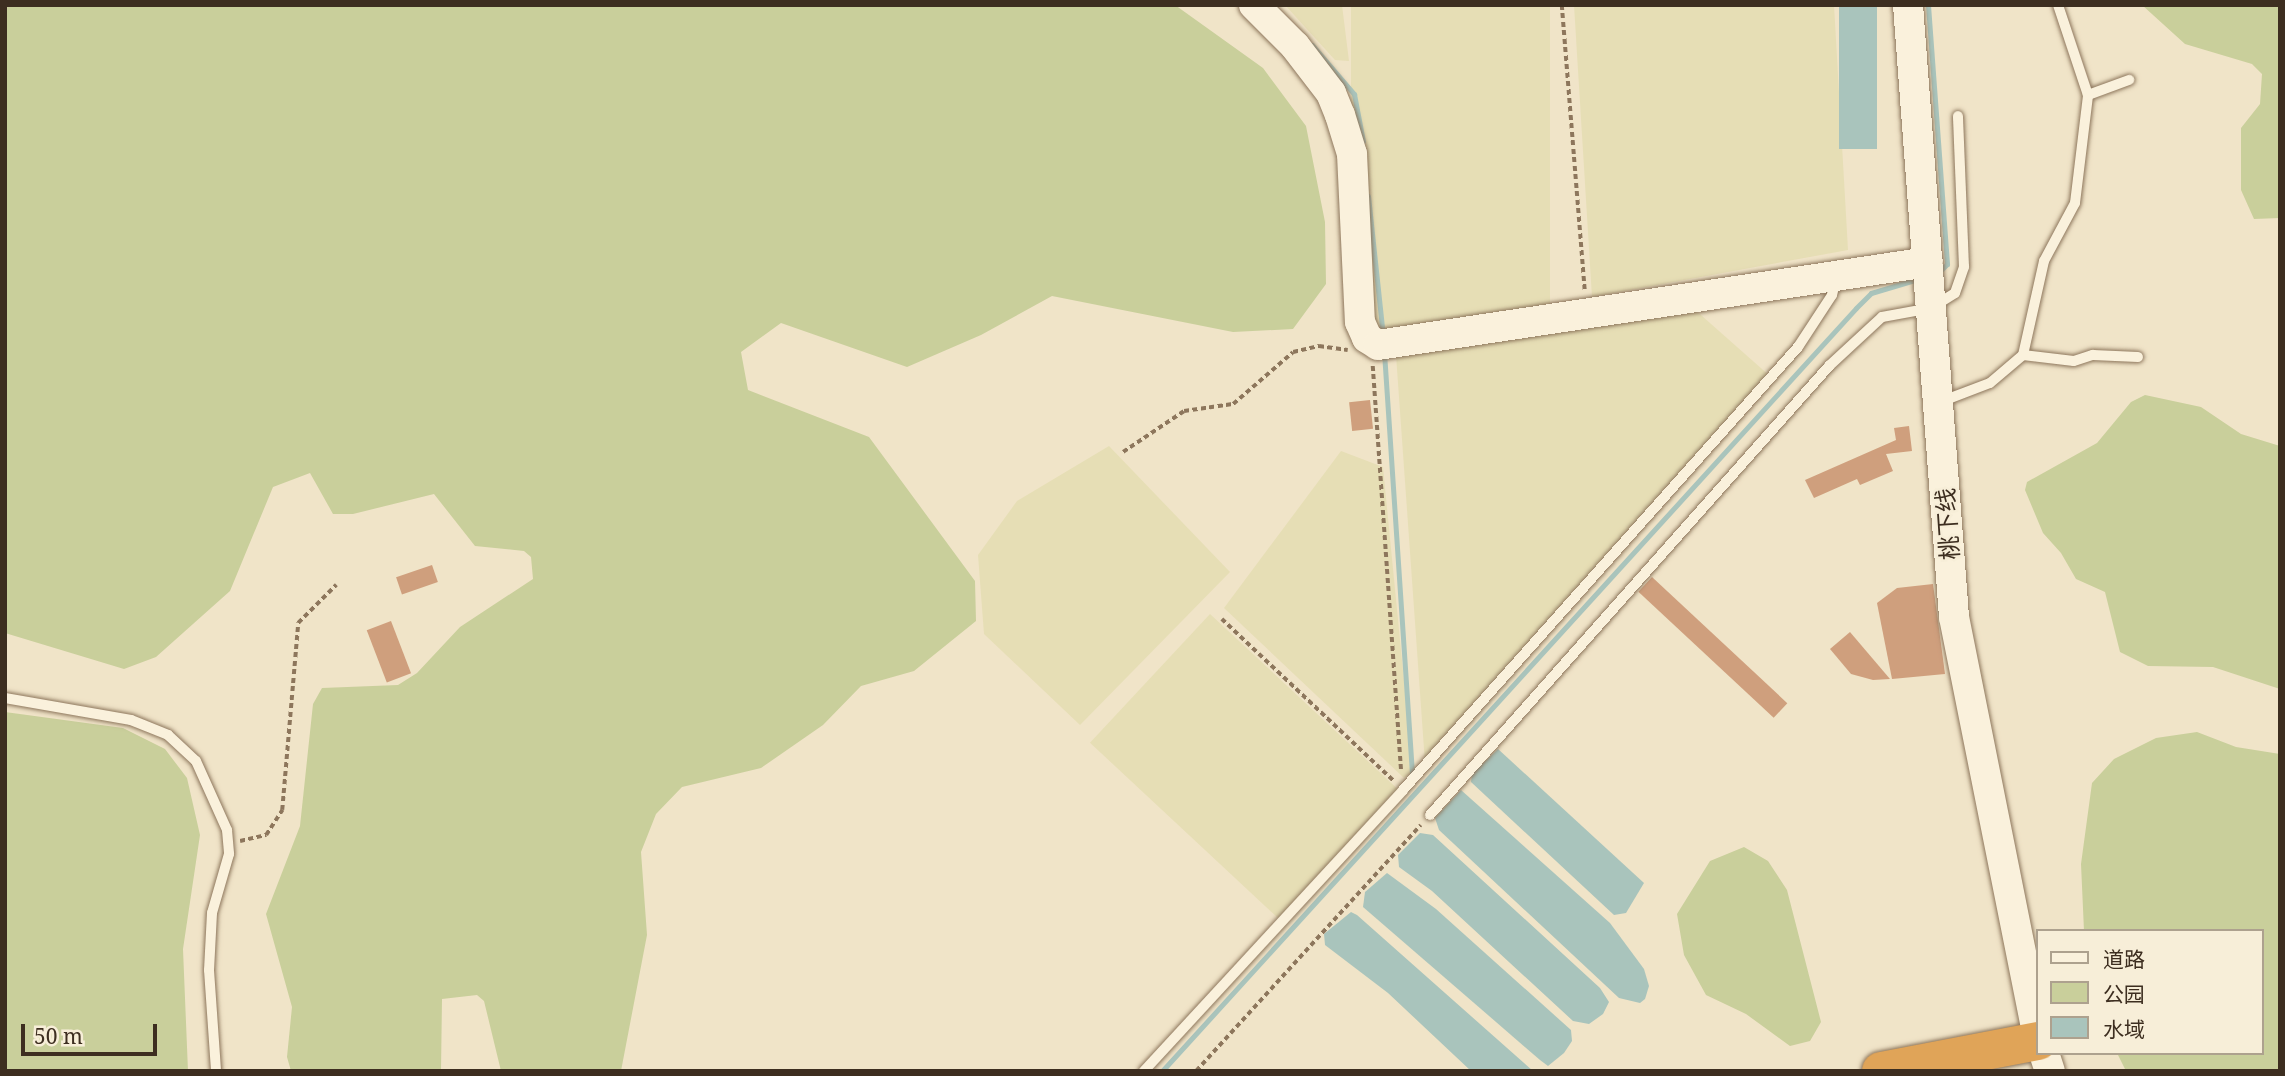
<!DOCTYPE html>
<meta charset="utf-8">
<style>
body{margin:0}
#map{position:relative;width:2285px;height:1076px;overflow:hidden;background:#f0e4c8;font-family:"Noto Serif","Noto Sans SC",serif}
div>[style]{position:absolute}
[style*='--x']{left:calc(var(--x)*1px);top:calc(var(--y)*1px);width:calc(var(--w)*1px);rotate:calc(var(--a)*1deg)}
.farmland>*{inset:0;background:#e6deb5;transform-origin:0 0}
.green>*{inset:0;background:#c9cf9b}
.water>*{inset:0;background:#a9c4bc;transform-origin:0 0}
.stream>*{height:5px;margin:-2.5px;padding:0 2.5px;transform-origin:2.5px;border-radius:2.5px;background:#a9c4bc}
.building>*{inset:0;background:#cf9f7d;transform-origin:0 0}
.path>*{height:3.5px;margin-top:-1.75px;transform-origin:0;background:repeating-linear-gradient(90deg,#8d765c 0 5px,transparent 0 8.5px)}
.roads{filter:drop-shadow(0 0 2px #8d765c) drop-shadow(0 0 2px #8d765c)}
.lane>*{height:10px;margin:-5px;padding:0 5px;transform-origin:5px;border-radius:5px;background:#faf1dc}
.secondary>*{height:30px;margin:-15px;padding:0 15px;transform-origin:15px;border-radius:15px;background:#faf1dc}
.highway>*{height:38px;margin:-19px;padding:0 19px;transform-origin:19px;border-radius:19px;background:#e0a458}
span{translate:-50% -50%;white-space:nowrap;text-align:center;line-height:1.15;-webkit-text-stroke:5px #f7eed8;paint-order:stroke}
.street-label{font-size:24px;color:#3d2e20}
.frame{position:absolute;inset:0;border:7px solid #3d2e20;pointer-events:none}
.legend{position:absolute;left:2036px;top:929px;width:228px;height:126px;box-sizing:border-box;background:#f7eed8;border:2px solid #ada18e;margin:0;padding:9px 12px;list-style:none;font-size:21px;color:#3d2e20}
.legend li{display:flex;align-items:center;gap:14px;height:35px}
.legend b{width:35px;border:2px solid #ada18e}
.scale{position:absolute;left:21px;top:1024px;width:136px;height:32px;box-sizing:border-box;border:4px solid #3d2e20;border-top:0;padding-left:9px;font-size:21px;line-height:24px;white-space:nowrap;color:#3d2e20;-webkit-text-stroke:5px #f7eed8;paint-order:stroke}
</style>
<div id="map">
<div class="farmland">
<div style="clip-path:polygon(1285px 5px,1342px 5px,1349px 61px,1335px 60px)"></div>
<div style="left:1351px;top:5px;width:199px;height:335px"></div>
<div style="clip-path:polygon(1574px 5px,1834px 5px,1848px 250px,1592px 297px)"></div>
<div style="clip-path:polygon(1693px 308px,1771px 377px,1425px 763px,1396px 355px)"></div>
<div style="clip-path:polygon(1109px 446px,1230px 572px,1080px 725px,984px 634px,978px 555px,1017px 501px)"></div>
<div style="clip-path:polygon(1341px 451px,1383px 467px,1413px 772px,1404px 778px,1224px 608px)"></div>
<div style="left:1210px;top:614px;width:262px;height:176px;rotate:43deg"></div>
</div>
<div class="green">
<div style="clip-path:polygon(5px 5px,1175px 5px,1263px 68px,1306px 126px,1325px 222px,1326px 284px,1293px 329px,1233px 332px,1052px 296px,981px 335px,907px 367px,781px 323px,741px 352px,748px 390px,869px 437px,975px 581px,976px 621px,914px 671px,861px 686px,823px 725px,761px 768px,682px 787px,656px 814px,641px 852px,647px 935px,621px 1071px,501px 1071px,484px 1001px,477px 995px,442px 999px,441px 1071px,291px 1071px,287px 1057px,292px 1007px,266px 914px,300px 826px,313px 704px,322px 688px,398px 685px,417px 673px,460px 627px,533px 579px,531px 557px,524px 551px,475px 546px,434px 494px,353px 514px,333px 514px,310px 473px,273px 487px,230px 591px,156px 657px,124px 669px,5px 633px)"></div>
<div style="clip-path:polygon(2142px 5px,2280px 5px,2280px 218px,2254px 219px,2241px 190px,2241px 128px,2260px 104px,2262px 74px,2252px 64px,2185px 44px)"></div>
<div style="clip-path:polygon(2145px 395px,2201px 407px,2241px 434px,2280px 446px,2280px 689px,2213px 667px,2148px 666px,2120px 652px,2105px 592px,2076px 579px,2061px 553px,2043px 533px,2025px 490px,2027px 482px,2097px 443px,2131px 402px)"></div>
<div style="clip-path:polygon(5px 712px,123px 728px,165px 749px,187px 778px,200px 835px,183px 949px,188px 1071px,5px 1071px)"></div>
<div style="clip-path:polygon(2197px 732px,2236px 747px,2280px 754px,2280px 1071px,2126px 1071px,2117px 1053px,2262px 1053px,2262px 931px,2084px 931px,2081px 864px,2092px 783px,2114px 759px,2156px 738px)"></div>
<div style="clip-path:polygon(1744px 847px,1768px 861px,1787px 890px,1821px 1022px,1810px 1041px,1790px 1046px,1746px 1014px,1706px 995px,1684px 955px,1677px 914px,1710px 861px)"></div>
</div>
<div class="water">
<div style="left:1839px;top:5px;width:38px;height:144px"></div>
<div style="clip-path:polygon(1498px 749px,1644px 883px,1626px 913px,1614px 915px,1471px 782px,1472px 774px)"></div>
<div style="clip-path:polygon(1461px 790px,1610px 923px,1644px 969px,1649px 986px,1645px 999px,1640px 1003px,1619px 998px,1439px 830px,1435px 818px)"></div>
<div style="clip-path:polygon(1420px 833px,1433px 835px,1600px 988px,1609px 1002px,1603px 1014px,1589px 1024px,1573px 1021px,1432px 891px,1399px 867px,1398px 855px)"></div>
<div style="clip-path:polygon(1387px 873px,1436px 909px,1571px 1030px,1572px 1041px,1564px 1053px,1548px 1066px,1540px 1060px,1363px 907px,1365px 892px)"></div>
<div style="clip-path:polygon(1351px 912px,1357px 915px,1533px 1071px,1471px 1071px,1388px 993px,1325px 945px,1324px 934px)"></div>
</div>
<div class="stream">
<div style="--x:1928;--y:5;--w:260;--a:85.8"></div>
<div style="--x:1947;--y:264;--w:13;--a:135"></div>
<div style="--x:1312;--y:45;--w:65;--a:49.4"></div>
<div style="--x:1354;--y:94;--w:48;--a:79.2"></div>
<div style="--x:1368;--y:196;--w:141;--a:83.9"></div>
<div style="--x:1384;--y:352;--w:428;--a:86.2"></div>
<div style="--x:1162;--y:1071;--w:1031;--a:-47.71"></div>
<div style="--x:1856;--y:308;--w:21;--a:-45"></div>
<div style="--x:1871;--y:293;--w:49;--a:-16.6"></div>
</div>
<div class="building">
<div style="left:1370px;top:400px;width:29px;height:21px;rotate:84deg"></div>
<div style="clip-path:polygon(1909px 426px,1912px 451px,1886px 454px,1893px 471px,1860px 485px,1857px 479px,1814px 498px,1805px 480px,1896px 440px,1894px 428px)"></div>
<div style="left:432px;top:565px;width:18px;height:38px;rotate:71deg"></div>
<div style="left:1652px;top:577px;width:185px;height:20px;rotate:43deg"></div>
<div style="clip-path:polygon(1933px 584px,1945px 674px,1892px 679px,1877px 603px,1897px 588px)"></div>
<div style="left:391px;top:621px;width:56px;height:26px;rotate:69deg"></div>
<div style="clip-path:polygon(1850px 632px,1890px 679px,1873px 680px,1851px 674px,1830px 649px)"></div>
</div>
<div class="path">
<div style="--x:1562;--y:5;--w:288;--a:85.4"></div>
<div style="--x:1373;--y:366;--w:405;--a:86"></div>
<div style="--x:1123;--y:452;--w:73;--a:-33.9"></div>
<div style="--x:1184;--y:411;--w:49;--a:-8.1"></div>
<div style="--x:1233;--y:404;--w:79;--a:-40.9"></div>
<div style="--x:1293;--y:352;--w:27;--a:-13"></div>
<div style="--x:1319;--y:346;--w:29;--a:8"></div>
<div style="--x:1222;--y:619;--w:236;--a:43.3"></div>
<div style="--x:240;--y:841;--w:27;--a:-13"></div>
<div style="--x:266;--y:835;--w:30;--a:-57"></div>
<div style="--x:282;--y:810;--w:188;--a:-85.1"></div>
<div style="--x:298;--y:623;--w:54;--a:-45"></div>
<div style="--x:1196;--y:1071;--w:333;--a:-47.6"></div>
</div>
<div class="roads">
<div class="lane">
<div style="--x:2058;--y:5;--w:95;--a:71.6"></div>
<div style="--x:2023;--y:355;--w:51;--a:6.7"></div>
<div style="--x:2074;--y:361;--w:20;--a:-18"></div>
<div style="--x:2093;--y:355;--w:45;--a:2.5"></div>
<div style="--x:1940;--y:402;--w:53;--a:-20.8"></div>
<div style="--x:1990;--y:383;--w:43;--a:-40.3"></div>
<div style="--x:2023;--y:355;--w:96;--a:-77.4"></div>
<div style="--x:2044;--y:261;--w:66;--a:-61.9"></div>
<div style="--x:2075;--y:203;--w:109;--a:-83.1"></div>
<div style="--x:2088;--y:95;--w:44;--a:-20.1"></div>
<div style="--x:5;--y:698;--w:128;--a:9.9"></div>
<div style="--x:131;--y:720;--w:40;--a:22"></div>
<div style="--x:168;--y:735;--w:38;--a:43"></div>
<div style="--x:196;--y:761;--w:76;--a:65.8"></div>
<div style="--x:227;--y:830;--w:24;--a:85"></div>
<div style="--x:229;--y:854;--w:61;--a:106.1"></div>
<div style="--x:212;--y:913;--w:57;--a:93"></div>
<div style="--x:209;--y:970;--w:101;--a:86"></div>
<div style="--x:1430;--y:815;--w:601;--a:-48.37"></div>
<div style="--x:1829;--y:366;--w:72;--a:-42.8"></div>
<div style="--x:1882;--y:317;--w:50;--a:-10.4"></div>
<div style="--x:1931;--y:308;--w:28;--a:-32"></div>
<div style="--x:1955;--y:293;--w:28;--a:-71"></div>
<div style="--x:1964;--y:267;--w:151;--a:-92.3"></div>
<div style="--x:1144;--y:1071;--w:382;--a:-47.3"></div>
<div style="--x:1403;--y:790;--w:594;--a:-48.28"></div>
<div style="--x:1798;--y:347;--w:62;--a:-56.8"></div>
<div style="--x:1832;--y:295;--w:16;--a:-76"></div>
</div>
<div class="secondary">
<div style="--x:1254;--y:5;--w:58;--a:45"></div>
<div style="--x:1295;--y:46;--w:59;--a:52.5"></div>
<div style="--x:1331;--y:93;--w:24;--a:68"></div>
<div style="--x:1340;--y:115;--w:41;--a:72.9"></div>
<div style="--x:1352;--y:154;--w:168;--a:87.3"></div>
<div style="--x:1360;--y:322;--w:17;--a:66"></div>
<div style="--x:1367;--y:338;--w:13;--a:32"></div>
<div style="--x:1378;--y:345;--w:556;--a:-8.58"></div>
<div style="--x:1908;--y:5;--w:614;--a:85.7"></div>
<div style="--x:1954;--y:617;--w:427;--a:78.7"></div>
<div style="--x:2044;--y:1053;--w:19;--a:72"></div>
</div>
<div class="highway">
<div style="--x:1881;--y:1071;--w:160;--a:-10.8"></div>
</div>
</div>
<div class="street-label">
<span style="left:1947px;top:524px;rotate:-94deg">桃下线</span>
</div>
<div class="frame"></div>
<ul class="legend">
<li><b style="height:9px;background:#faf1dc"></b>道路</li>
<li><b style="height:19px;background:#c9cf9b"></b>公园</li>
<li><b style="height:19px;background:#a9c4bc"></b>水域</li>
</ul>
<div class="scale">50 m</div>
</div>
